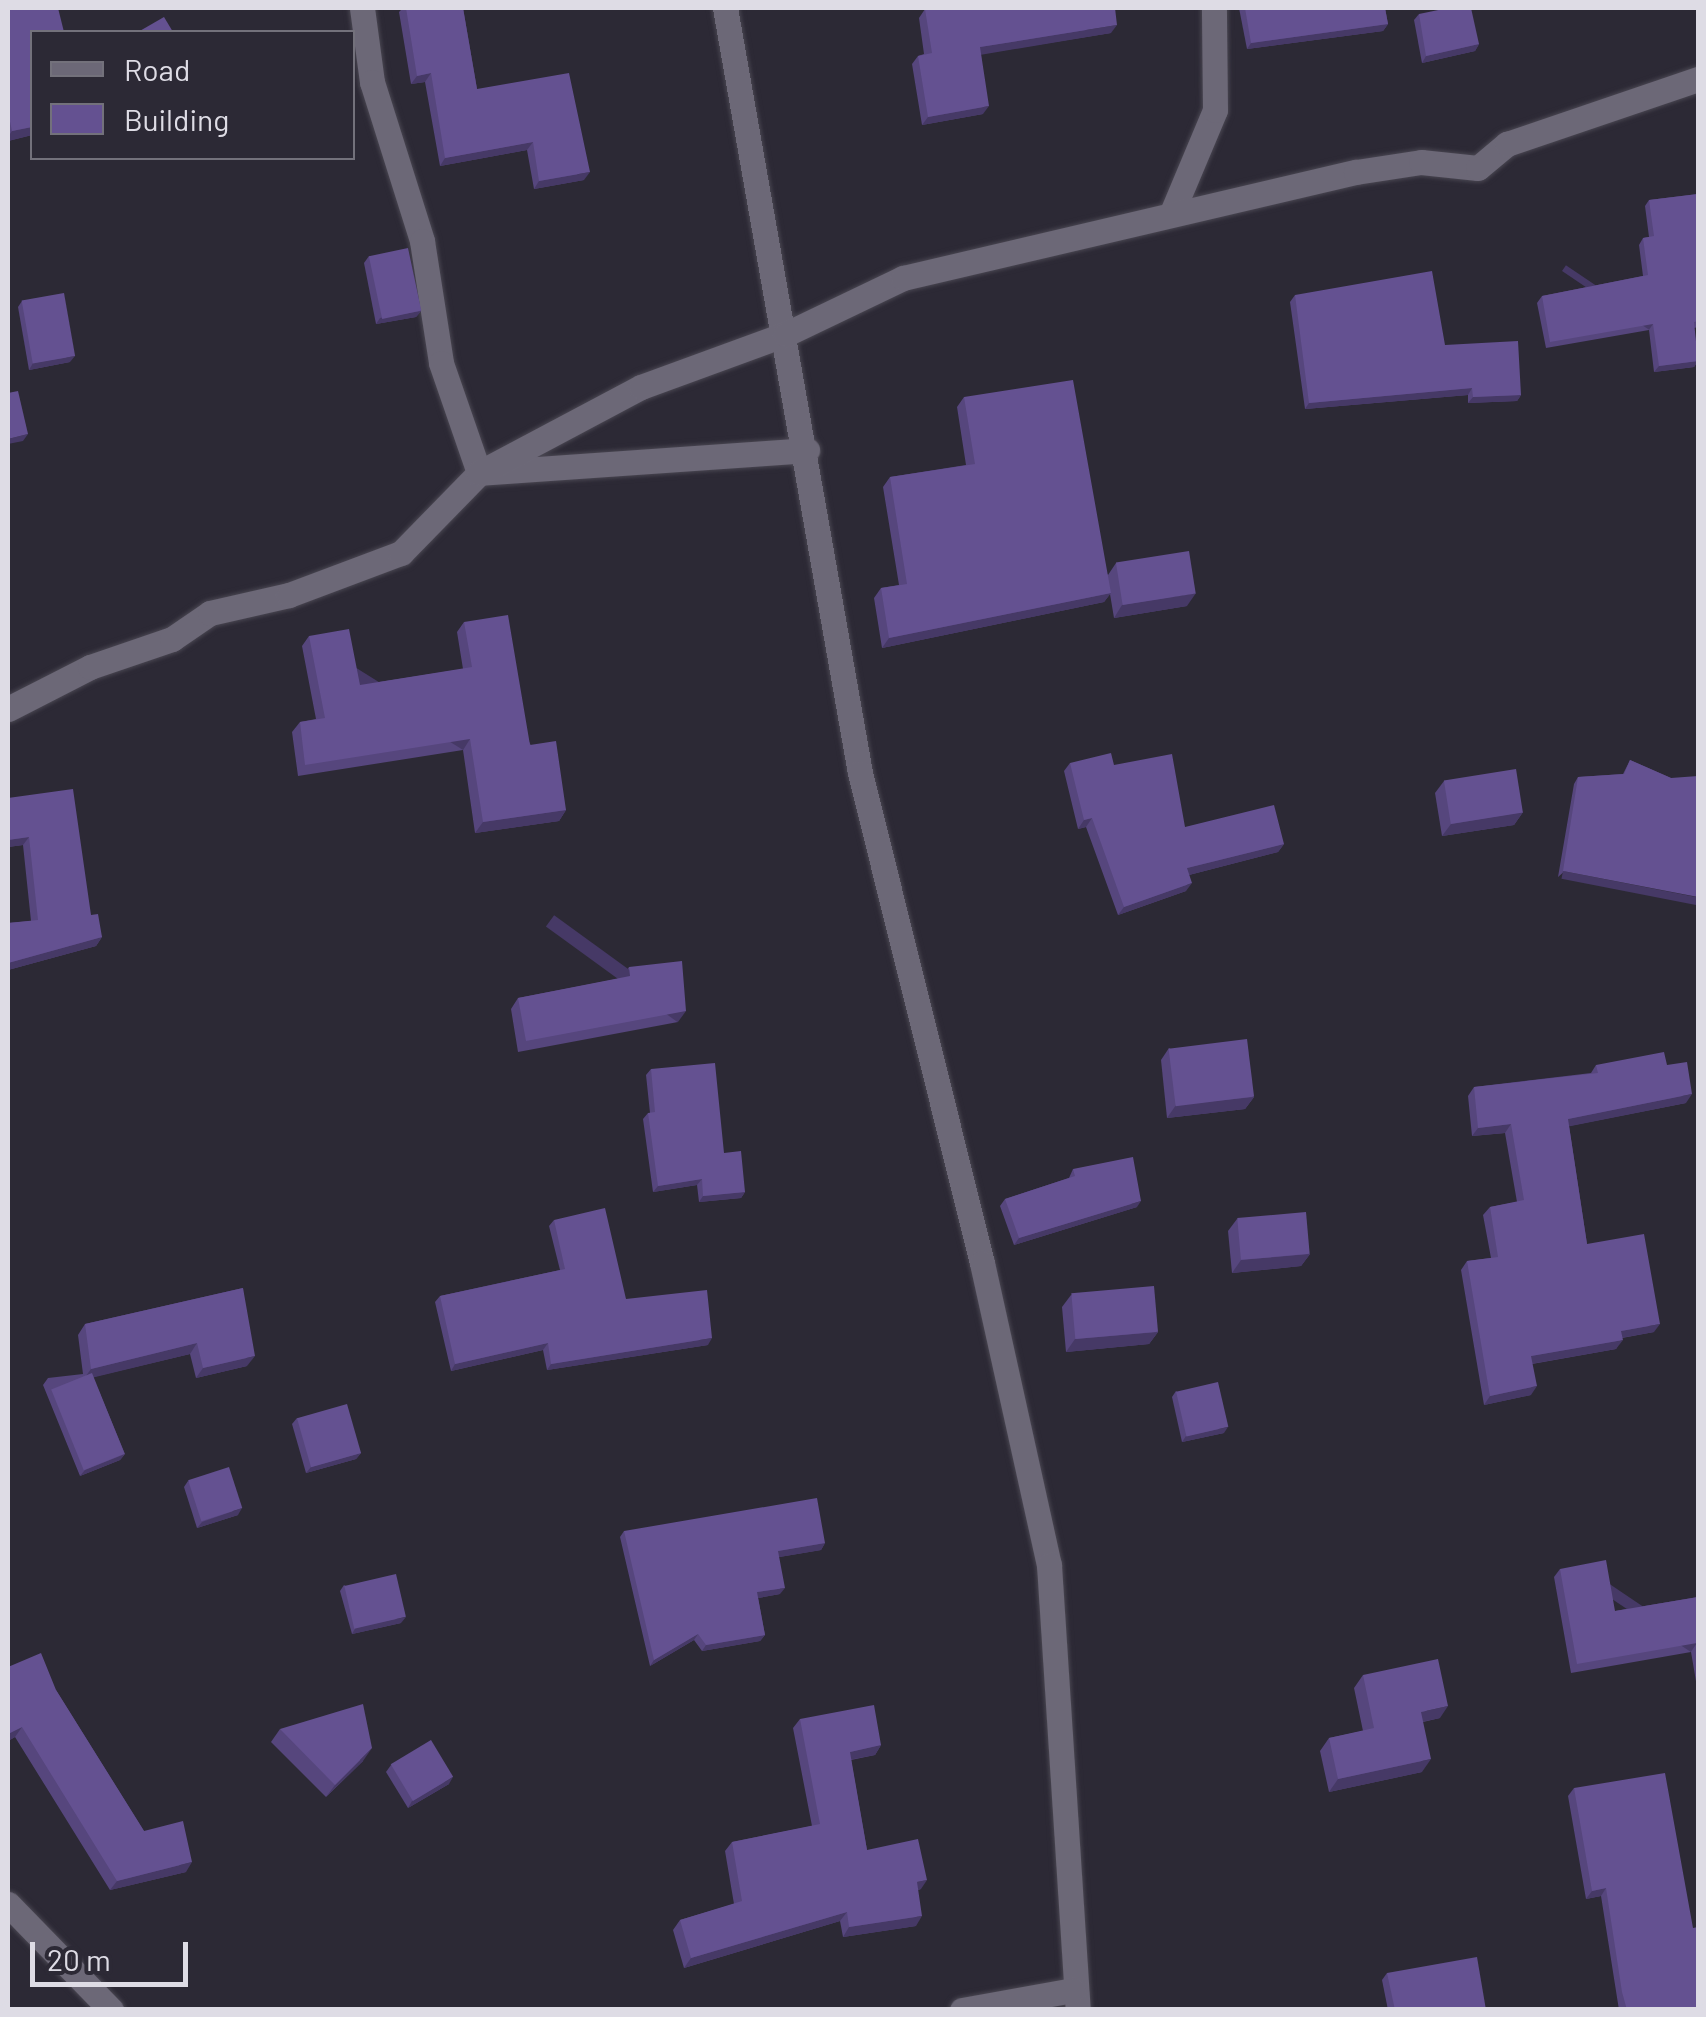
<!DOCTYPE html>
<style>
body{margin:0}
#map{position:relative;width:1706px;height:2017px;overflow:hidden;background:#2c2935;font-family:Barlow,sans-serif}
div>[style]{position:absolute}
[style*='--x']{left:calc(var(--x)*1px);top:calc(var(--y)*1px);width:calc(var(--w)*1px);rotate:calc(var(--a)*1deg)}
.roads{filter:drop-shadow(0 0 2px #494651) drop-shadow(0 0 2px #494651)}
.street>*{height:25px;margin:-12.5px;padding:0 12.5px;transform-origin:12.5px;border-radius:12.5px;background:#6c6877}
.wall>*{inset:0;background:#56467d}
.shaded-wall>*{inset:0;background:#463966;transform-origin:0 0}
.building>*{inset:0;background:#645191;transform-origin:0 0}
span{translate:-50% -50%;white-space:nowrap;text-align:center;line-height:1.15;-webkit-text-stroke:8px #2c2935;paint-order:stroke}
.frame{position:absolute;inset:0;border:10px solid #dedce5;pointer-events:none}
.legend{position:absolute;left:30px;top:30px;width:325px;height:130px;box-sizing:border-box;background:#2c2935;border:2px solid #73717b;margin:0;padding:12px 18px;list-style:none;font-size:30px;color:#dedce5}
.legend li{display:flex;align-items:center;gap:20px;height:50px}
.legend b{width:50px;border:2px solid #73717b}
.scale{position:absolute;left:30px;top:1942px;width:158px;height:45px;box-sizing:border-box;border:5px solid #dedce5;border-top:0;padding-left:12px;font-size:30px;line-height:35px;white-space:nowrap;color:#dedce5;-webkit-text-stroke:8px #2c2935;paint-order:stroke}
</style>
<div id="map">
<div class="roads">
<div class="street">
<div style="--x:362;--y:8;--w:75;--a:82.3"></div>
<div style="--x:372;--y:82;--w:167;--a:72.5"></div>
<div style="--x:422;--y:241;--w:123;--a:81.1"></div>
<div style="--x:441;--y:363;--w:116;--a:70.9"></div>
<div style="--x:479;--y:473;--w:329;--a:-4"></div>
<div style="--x:725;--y:8;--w:777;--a:79.99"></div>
<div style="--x:860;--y:773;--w:505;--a:76.02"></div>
<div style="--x:982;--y:1263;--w:309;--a:77.5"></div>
<div style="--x:1049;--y:1565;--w:446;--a:86.3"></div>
<div style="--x:1173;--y:210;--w:108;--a:-67.2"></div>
<div style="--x:1215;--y:110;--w:102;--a:-90.6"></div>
<div style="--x:8;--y:709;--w:92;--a:-27.1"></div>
<div style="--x:90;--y:667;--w:87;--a:-18.9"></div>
<div style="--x:172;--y:639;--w:46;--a:-34.4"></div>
<div style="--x:210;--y:613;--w:81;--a:-12.8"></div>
<div style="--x:289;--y:595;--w:120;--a:-20.6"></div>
<div style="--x:401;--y:553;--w:112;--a:-45.7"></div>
<div style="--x:479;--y:473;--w:183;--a:-28"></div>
<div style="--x:641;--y:387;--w:154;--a:-20.1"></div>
<div style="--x:786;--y:334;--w:130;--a:-25.6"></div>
<div style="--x:903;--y:278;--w:465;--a:-13.2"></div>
<div style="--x:1356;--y:172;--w:66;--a:-8.7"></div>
<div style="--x:1421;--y:162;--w:57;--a:6"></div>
<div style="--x:1478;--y:168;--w:38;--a:-40"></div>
<div style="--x:1507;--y:144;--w:202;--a:-18.8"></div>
<div style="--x:8;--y:1904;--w:148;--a:45.8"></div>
<div style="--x:962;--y:2010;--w:113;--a:-10.2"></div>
</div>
</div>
<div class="wall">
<div style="clip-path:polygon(8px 8px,32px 32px,32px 135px,8px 141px)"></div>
<div style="clip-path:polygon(403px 8px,463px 8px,477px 89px,584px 180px,534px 189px,527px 150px,440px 166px,425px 82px,411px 84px,399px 12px)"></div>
<div style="clip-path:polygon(1239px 8px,1385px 8px,1388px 24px,1383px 31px,1247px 49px)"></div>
<div style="clip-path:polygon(925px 9px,1111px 33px,981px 54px,983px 114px,922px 125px,912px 64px,918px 56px,924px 54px,919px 18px)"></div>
<div style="clip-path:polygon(1419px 14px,1479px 44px,1475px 51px,1422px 63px,1414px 20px)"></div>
<div style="clip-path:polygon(1698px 194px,1698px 327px,1694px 328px,1698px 361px,1694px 367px,1654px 372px,1649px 330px,1546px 348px,1537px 303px,1542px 296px,1643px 276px,1639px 245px,1643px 238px,1649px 237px,1645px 206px,1649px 200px)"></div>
<div style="clip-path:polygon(369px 256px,421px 311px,416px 317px,376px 324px,364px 263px)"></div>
<div style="clip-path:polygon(1295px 295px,1445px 345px,1521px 395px,1517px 401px,1468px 403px,1468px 395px,1305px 409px,1290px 302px)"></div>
<div style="clip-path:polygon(22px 301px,70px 362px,29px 370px,18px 307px)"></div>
<div style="clip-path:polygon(964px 397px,1108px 575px,1116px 563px,1187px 606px,1114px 618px,1110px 594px,1104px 602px,882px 648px,874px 598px,881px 588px,899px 585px,883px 487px,890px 477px,966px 465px,957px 407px)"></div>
<div style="clip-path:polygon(464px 622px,566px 810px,559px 821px,475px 833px,463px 750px,298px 776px,292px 732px,300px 722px,316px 719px,302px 646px,309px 636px,360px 685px,463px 669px,457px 632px)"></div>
<div style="clip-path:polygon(1630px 760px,1671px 778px,1558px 877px,1574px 784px,1578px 777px,1623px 774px)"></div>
<div style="clip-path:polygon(1070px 763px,1114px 765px,1185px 827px,1284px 844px,1278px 852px,1189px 875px,1186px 891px,1118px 915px,1086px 827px,1078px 829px,1064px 771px)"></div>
<div style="clip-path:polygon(1444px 781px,1523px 812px,1514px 825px,1442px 836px,1435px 793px)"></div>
<div style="clip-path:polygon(8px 798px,91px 915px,102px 937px,96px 946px,8px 970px,8px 923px,31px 921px,23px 845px,8px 847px)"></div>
<div style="clip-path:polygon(629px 967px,678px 1022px,518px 1052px,511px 1009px,518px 998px,622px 978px)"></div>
<div style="clip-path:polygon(1169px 1048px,1254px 1097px,1245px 1109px,1167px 1118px,1161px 1060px)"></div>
<div style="clip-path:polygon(1596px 1065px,1667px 1065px,1686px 1103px,1569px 1126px,1587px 1244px,1654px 1332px,1622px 1338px,1616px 1349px,1532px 1364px,1531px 1395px,1484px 1405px,1461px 1270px,1467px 1261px,1491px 1258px,1483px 1215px,1490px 1207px,1517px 1202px,1505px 1133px,1472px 1136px,1468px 1096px,1474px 1087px,1591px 1073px)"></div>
<div style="clip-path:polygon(651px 1069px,724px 1153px,745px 1192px,741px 1198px,699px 1202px,697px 1185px,653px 1192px,643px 1119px,648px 1113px,650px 1113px,646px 1075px)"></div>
<div style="clip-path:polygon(1073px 1169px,1137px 1207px,1014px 1245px,1000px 1206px,1005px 1199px,1069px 1178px)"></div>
<div style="clip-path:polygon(1237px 1219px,1310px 1254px,1301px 1266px,1232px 1273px,1228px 1231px)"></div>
<div style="clip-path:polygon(554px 1220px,626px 1299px,708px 1345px,547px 1370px,543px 1350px,451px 1371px,435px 1302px,440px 1296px,560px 1270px,549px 1226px)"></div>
<div style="clip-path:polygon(243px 1288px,247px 1366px,196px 1378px,190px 1354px,93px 1377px,125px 1454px,120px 1460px,80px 1476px,43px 1385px,48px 1378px,83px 1374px,78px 1335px,85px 1324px)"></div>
<div style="clip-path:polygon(1071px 1295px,1158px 1332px,1149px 1344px,1066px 1352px,1062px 1307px)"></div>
<div style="clip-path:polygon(1176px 1391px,1224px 1433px,1182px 1442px,1172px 1397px)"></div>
<div style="clip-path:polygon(297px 1418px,361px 1453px,356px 1459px,306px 1473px,292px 1424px)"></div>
<div style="clip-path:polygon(188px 1481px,238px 1515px,197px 1528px,184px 1487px)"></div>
<div style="clip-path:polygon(624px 1531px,825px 1543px,821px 1550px,779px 1557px,780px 1594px,758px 1598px,765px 1635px,760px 1641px,702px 1651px,694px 1640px,650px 1666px,620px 1537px)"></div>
<div style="clip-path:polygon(1560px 1569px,1615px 1611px,1698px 1597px,1698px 1693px,1691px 1652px,1571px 1673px,1554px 1577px)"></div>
<div style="clip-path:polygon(344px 1585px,401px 1623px,352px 1634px,340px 1591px)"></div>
<div style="clip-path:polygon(8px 1667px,56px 1690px,144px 1831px,186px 1872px,110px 1890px,15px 1737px,8px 1741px)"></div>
<div style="clip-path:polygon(1363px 1675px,1440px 1718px,1423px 1722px,1422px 1772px,1329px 1792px,1320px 1751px,1329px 1738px,1363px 1731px,1354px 1688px)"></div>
<div style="clip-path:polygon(800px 1719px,881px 1745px,875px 1755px,851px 1760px,867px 1850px,921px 1889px,918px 1890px,916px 1926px,843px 1937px,840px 1921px,684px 1968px,673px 1930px,680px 1920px,734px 1904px,725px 1851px,732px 1842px,812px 1826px,793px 1728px)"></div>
<div style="clip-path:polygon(280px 1729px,363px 1761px,326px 1797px,271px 1742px)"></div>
<div style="clip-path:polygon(391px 1765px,449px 1784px,408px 1808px,386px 1772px)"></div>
<div style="clip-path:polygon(1574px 1788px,1698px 2010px,1619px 2010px,1601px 1896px,1586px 1899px,1568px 1796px)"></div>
<div style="clip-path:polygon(1387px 1973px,1486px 2010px,1388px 2010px,1382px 1980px)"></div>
</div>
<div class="shaded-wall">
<div style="clip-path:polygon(1665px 8px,1698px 8px,1663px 10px)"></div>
<div style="clip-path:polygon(1388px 24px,1383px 31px,1247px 49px,1251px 43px)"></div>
<div style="clip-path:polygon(1117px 25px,1111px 33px,974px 56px,980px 47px)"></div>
<div style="clip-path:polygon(1479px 44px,1475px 51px,1422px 63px,1426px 56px)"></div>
<div style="clip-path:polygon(431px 73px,425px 82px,411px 84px,417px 76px)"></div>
<div style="clip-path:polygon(989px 106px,983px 114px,922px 125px,928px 117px)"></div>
<div style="clip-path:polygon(32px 127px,32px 135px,8px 141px,8px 137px,12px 131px)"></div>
<div style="clip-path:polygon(533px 142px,527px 150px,440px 166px,445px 158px)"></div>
<div style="clip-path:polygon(590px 172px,584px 180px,534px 189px,539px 181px)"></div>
<div style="clip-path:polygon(421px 311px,416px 317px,376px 324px,380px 318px)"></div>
<div style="left:1653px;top:324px;width:7px;height:105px;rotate:124deg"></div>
<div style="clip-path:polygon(75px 356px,70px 362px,29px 370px,33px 363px)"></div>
<div style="clip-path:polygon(1698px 361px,1694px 367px,1654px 372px,1659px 366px)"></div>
<div style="clip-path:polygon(1472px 388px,1468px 395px,1305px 409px,1309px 403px)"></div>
<div style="clip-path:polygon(1521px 395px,1517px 401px,1468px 403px,1473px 397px)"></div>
<div style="clip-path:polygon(28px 434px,23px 441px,8px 444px,8px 439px)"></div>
<div style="clip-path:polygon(1111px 593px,1104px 602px,882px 648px,889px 638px)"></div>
<div style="clip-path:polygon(1196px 593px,1187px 606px,1114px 618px,1122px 605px)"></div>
<div style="left:470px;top:739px;width:13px;height:167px;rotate:122deg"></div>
<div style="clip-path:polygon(566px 810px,559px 821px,475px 833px,483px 822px)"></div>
<div style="clip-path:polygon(1523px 812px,1514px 825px,1442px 836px,1451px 824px)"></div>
<div style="clip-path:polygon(1092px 818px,1086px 827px,1078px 829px,1084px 820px)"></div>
<div style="clip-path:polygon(29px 837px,23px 845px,8px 847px,8px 840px)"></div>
<div style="clip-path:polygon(1284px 844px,1278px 852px,1181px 877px,1187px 868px)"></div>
<div style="left:1563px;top:871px;width:137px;height:8px;rotate:11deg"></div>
<div style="clip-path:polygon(1192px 883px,1186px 891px,1118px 915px,1124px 907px)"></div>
<div style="clip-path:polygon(102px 937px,96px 946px,8px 970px,8px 963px)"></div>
<div style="left:686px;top:1011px;width:14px;height:163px;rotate:126deg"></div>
<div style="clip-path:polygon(1692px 1094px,1686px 1103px,1561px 1128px,1568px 1119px)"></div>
<div style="clip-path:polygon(1254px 1097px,1245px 1109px,1167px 1118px,1176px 1105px)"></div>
<div style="clip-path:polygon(1511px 1124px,1505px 1133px,1472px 1136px,1478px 1128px)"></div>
<div style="clip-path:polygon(702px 1179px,697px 1185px,653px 1192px,658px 1186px)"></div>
<div style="clip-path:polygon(745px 1192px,741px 1198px,699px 1202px,703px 1196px)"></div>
<div style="clip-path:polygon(1141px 1201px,1137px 1207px,1014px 1245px,1019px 1238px)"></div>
<div style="clip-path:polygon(1310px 1254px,1301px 1266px,1232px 1273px,1241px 1260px)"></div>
<div style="clip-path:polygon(1660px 1324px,1654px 1332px,1615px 1339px,1621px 1331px)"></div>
<div style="clip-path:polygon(1158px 1332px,1149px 1344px,1066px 1352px,1075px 1339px)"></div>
<div style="clip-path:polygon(712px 1338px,708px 1345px,547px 1370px,551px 1364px)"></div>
<div style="clip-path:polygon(1623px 1340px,1616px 1349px,1525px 1365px,1531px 1356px)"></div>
<div style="clip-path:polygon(197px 1343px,190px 1354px,83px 1380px,91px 1369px)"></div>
<div style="clip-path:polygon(548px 1343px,543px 1350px,451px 1371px,455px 1364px)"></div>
<div style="clip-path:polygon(255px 1356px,247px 1366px,196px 1378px,203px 1368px)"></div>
<div style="clip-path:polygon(1537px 1386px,1531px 1395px,1484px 1405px,1490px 1396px)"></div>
<div style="clip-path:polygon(1228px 1427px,1224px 1433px,1182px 1442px,1186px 1436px)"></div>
<div style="clip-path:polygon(361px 1453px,356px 1459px,306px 1473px,311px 1467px)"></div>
<div style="clip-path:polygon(125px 1454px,120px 1460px,80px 1476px,85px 1470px)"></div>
<div style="clip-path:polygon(242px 1508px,238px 1515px,197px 1528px,202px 1522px)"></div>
<div style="clip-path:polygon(825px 1543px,821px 1550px,774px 1558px,778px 1551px)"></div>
<div style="clip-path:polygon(785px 1588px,780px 1594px,753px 1599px,757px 1592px)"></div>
<div style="clip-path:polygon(406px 1617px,401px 1623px,352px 1634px,356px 1627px)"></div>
<div style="clip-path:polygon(698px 1634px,694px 1640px,650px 1666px,654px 1660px)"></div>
<div style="clip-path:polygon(765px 1635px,760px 1641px,702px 1651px,706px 1645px)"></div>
<div style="left:1697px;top:1643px;width:11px;height:122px;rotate:124deg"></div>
<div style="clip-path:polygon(1448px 1706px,1440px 1718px,1412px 1724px,1421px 1712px)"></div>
<div style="clip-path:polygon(22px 1727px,15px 1737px,8px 1741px,8px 1734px)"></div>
<div style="clip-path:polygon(881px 1745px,875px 1755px,843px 1761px,850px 1752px)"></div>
<div style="clip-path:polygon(372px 1748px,363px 1761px,326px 1797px,335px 1785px)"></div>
<div style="clip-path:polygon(1431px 1759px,1422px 1772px,1329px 1792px,1338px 1779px)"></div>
<div style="clip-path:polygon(453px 1777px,449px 1784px,408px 1808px,412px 1801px)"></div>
<div style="clip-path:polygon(192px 1862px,186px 1872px,110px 1890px,117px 1881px)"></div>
<div style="clip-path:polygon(927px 1880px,921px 1889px,910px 1892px,917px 1882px)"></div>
<div style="clip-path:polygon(1606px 1888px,1601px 1896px,1586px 1899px,1592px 1891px)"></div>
<div style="clip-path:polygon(847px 1912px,840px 1921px,684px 1968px,691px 1958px)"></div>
<div style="clip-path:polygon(922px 1916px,916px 1926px,843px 1937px,849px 1927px)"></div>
</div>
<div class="building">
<div style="clip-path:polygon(8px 8px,58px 8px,64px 32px,32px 32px,32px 127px,12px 131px,8px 112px)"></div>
<div style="clip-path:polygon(406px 8px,463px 8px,477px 89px,569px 73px,590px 172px,539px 181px,533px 142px,445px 158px,431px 73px,417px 76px)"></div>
<div style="clip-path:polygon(935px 8px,1115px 8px,1117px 25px,980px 47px,989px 106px,928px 117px,918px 56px,932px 53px,925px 9px)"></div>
<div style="clip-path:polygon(1245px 8px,1385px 8px,1388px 24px,1251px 43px)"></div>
<div style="clip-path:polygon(1448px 8px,1471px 8px,1479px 44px,1426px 56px,1419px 14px)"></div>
<div style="clip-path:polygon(164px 17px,173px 32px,138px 32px)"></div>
<div style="clip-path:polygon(1698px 194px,1698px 321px,1694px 322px,1698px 361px,1659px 366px,1653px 324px,1550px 342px,1542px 296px,1648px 275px,1643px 238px,1654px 236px,1649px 200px)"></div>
<div style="left:408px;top:248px;width:64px;height:40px;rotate:78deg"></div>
<div style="clip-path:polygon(1432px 271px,1445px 345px,1518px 341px,1521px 395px,1473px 397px,1472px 388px,1309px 403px,1295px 295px)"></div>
<div style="left:64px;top:293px;width:64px;height:43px;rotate:80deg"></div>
<div style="clip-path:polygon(1073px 380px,1111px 593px,889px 638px,881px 588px,907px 584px,890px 477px,975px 464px,964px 397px)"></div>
<div style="clip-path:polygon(18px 391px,28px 434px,8px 439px,8px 393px)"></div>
<div style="left:1189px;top:551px;width:43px;height:74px;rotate:81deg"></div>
<div style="clip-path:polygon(508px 615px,530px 745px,556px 741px,566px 810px,483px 822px,470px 739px,305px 765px,300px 722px,325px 718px,309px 636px,349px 629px,360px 685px,472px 667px,464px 622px)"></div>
<div style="clip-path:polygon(1111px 753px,1114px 765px,1172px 754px,1185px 827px,1274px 805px,1284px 844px,1187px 868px,1192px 883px,1124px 907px,1092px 818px,1084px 820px,1070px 763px)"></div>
<div style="clip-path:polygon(1630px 760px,1671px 778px,1698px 776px,1698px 897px,1563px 871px,1578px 777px,1624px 774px)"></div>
<div style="left:1516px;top:769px;width:44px;height:73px;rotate:81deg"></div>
<div style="clip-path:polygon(73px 789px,91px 915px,98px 914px,102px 937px,8px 963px,8px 923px,38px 920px,29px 837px,8px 840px,8px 798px)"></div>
<div style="clip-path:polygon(682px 961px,686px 1011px,526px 1041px,518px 998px,630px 976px,629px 967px)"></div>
<div style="left:1247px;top:1039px;width:58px;height:79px;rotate:83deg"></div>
<div style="clip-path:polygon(1664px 1052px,1667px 1065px,1687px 1062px,1692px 1094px,1568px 1119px,1587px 1244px,1644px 1234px,1660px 1324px,1621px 1331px,1623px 1340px,1531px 1356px,1537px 1386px,1490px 1396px,1467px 1261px,1498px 1257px,1490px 1207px,1524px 1200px,1511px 1124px,1478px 1128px,1474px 1087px,1598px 1073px,1596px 1065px)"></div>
<div style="clip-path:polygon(715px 1063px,724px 1153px,741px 1151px,745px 1192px,703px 1196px,702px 1179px,658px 1186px,648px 1113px,655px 1112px,651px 1069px)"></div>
<div style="clip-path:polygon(1133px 1157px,1141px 1201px,1019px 1238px,1005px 1199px,1075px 1176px,1073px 1169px)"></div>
<div style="clip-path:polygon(605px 1208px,626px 1299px,707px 1290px,712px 1338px,551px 1364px,548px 1343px,455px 1364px,440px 1296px,565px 1269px,554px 1220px)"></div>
<div style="left:1306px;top:1212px;width:42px;height:69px;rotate:85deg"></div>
<div style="left:1154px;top:1286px;width:46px;height:83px;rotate:85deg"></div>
<div style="clip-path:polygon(243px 1288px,255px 1356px,203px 1368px,197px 1343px,91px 1369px,85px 1324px)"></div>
<div style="left:92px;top:1373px;width:87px;height:44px;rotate:68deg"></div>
<div style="left:1218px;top:1382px;width:46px;height:43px;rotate:77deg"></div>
<div style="left:347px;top:1404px;width:51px;height:52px;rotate:74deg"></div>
<div style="left:229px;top:1467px;width:43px;height:43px;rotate:72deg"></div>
<div style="clip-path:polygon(817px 1498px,825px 1543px,778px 1551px,785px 1588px,757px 1592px,765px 1635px,706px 1645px,698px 1634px,654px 1660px,624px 1531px)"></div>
<div style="clip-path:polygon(1606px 1560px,1615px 1611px,1698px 1597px,1698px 1650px,1697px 1643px,1577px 1664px,1560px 1569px)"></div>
<div style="left:396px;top:1574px;width:44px;height:53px;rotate:77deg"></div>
<div style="clip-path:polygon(41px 1653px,56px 1690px,144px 1831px,183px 1821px,192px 1862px,117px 1881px,22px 1727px,8px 1734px,8px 1667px)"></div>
<div style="clip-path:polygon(1438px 1659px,1448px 1706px,1421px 1712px,1431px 1759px,1338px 1779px,1329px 1738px,1374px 1728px,1363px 1675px)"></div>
<div style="clip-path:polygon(363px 1704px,372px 1748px,335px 1785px,280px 1729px)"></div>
<div style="clip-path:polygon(874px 1705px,881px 1745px,850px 1752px,867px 1850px,918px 1839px,927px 1880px,917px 1882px,922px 1916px,849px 1927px,847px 1912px,691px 1958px,680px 1920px,742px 1901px,732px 1842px,820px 1824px,800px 1719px)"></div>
<div style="left:431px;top:1740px;width:43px;height:47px;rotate:59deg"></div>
<div style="clip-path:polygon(1665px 1773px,1693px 1928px,1698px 1927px,1698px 2010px,1627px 2010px,1622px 1992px,1606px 1888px,1592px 1891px,1574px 1788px)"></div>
<div style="clip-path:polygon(1477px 1957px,1486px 2010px,1395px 2010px,1387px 1973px)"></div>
</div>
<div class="frame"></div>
<ul class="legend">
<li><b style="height:12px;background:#6c6877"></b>Road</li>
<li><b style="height:28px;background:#645191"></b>Building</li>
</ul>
<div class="scale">20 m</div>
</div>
